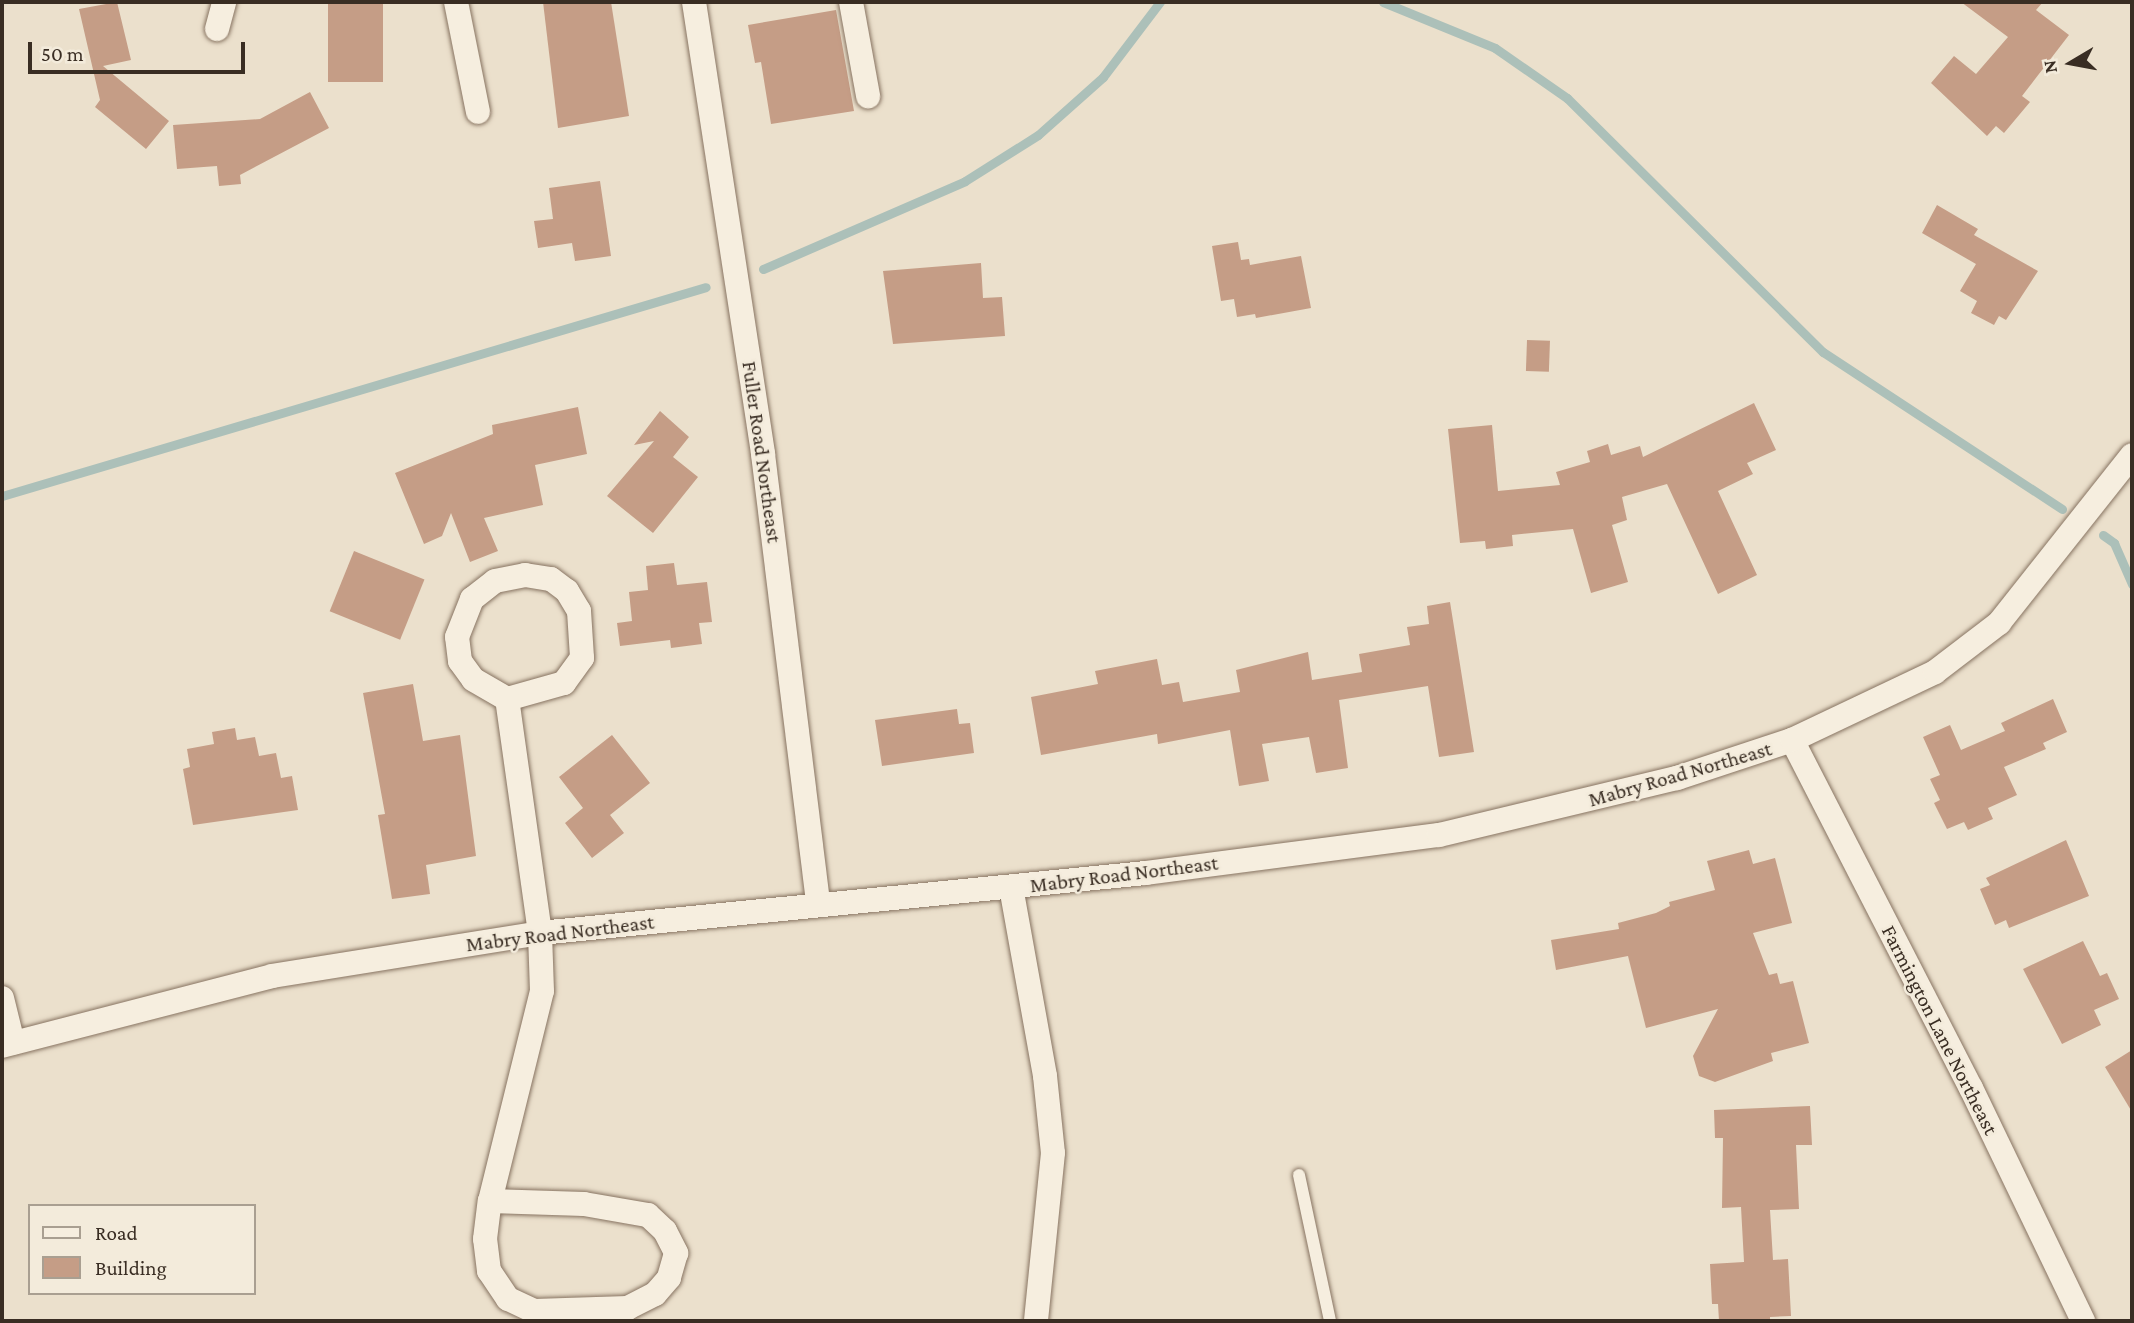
<!DOCTYPE html>
<style>
body{margin:0}
#map{position:relative;width:2134px;height:1323px;overflow:hidden;background:#ebe0cc;font-family:"Crimson Pro",serif}
div>[style]{position:absolute}
[style*='--x']{left:calc(var(--x)*1px);top:calc(var(--y)*1px);width:calc(var(--w)*1px);rotate:calc(var(--a)*1deg)}
.stream>*{height:9px;margin:-4.5px;padding:0 4.5px;transform-origin:4.5px;border-radius:4.5px;background:#acc0b9}
.building>*{inset:0;background:#c59d86;transform-origin:0 0}
.roads{filter:drop-shadow(0 0 2px #877361) drop-shadow(0 0 2px #877361)}
.service>*{height:12px;margin:-6px;padding:0 6px;transform-origin:6px;border-radius:6px;background:#f6eedf}
.minor>*{height:24px;margin:-12px;padding:0 12px;transform-origin:12px;border-radius:12px;background:#f6eedf}
span{translate:-50% -50%;white-space:nowrap;text-align:center;line-height:1.15;-webkit-text-stroke:5px #f3ebdb;paint-order:stroke}
.street-label{font-size:21px;color:#392d23}
.frame{position:absolute;inset:0;border:4px solid #392d23;pointer-events:none}
.legend{position:absolute;left:28px;top:1204px;width:228px;height:91px;box-sizing:border-box;background:#f3ebdb;border:2px solid #a99f91;margin:0;padding:9px 12px;list-style:none;font-size:21px;color:#392d23}
.legend li{display:flex;align-items:center;gap:14px;height:35px}
.legend b{width:35px;border:2px solid #a99f91}
.north{position:absolute;left:2036px;top:28px;width:70px;height:70px;-webkit-text-stroke:5px #f3ebdb;paint-order:stroke;rotate:260deg;font-size:19px;font-weight:700;line-height:28px;text-align:center;color:#392d23}
.north::after{content:'';display:block;margin:auto;width:24px;height:32px;background:#392d23;clip-path:polygon(50% 0,100% 100%,50% 72%,0 100%)}
.scale{position:absolute;left:28px;top:42px;width:217px;height:32px;box-sizing:border-box;border:4px solid #392d23;border-top:0;padding-left:9px;font-size:21px;line-height:24px;white-space:nowrap;color:#392d23;-webkit-text-stroke:5px #f3ebdb;paint-order:stroke}
</style>
<div id="map">
<div class="stream">
<div style="--x:1383;--y:2;--w:121;--a:22.3"></div>
<div style="--x:1495;--y:48;--w:88;--a:34.8"></div>
<div style="--x:1567;--y:98;--w:361;--a:44.8"></div>
<div style="--x:1823;--y:352;--w:286;--a:33.3"></div>
<div style="--x:763;--y:269;--w:220;--a:-23.5"></div>
<div style="--x:965;--y:181;--w:86;--a:-32.2"></div>
<div style="--x:1038;--y:135;--w:87;--a:-41.7"></div>
<div style="--x:1103;--y:77;--w:94;--a:-52.8"></div>
<div style="--x:2;--y:496;--w:734;--a:-16.53"></div>
<div style="--x:2103;--y:535;--w:14;--a:36"></div>
<div style="--x:2114;--y:543;--w:45;--a:66.3"></div>
</div>
<div class="building">
<div style="clip-path:polygon(117px 2px,131px 60px,103px 66px,169px 121px,146px 149px,95px 107px,100px 100px,79px 9px)"></div>
<div style="left:328px;top:2px;width:55px;height:80px"></div>
<div style="clip-path:polygon(543px 2px,611px 2px,629px 116px,558px 128px)"></div>
<div style="clip-path:polygon(1961px 2px,2043px 2px,2036px 10px,2069px 35px,2022px 96px,2030px 102px,2004px 133px,1996px 126px,1987px 136px,1931px 83px,1954px 56px,1976px 74px,2008px 37px)"></div>
<div style="clip-path:polygon(836px 10px,854px 111px,771px 124px,761px 62px,755px 63px,748px 25px)"></div>
<div style="clip-path:polygon(310px 92px,329px 128px,240px 175px,241px 184px,219px 186px,217px 166px,177px 169px,173px 125px,260px 119px)"></div>
<div style="clip-path:polygon(600px 181px,611px 256px,575px 261px,572px 243px,538px 248px,534px 221px,553px 219px,549px 188px)"></div>
<div style="clip-path:polygon(1937px 205px,1978px 229px,1974px 235px,2038px 271px,2006px 320px,1999px 316px,1994px 325px,1971px 313px,1977px 301px,1960px 291px,1976px 264px,1922px 233px)"></div>
<div style="clip-path:polygon(1238px 242px,1241px 260px,1249px 259px,1250px 265px,1301px 256px,1311px 308px,1256px 318px,1255px 314px,1237px 317px,1234px 299px,1221px 301px,1212px 246px)"></div>
<div style="clip-path:polygon(981px 263px,983px 298px,1002px 297px,1005px 336px,893px 344px,883px 271px)"></div>
<div style="left:1527px;top:340px;width:23px;height:31px;rotate:2deg"></div>
<div style="clip-path:polygon(1754px 403px,1776px 450px,1747px 463px,1753px 474px,1718px 491px,1757px 575px,1718px 594px,1667px 484px,1622px 497px,1627px 520px,1612px 525px,1628px 582px,1591px 593px,1573px 529px,1512px 535px,1513px 546px,1486px 549px,1485px 541px,1460px 543px,1448px 429px,1492px 425px,1498px 491px,1560px 485px,1556px 472px,1590px 462px,1587px 451px,1608px 444px,1611px 455px,1640px 446px,1643px 457px)"></div>
<div style="clip-path:polygon(578px 407px,587px 454px,535px 465px,543px 505px,484px 518px,498px 551px,470px 562px,451px 513px,442px 536px,424px 544px,395px 473px,493px 434px,492px 425px)"></div>
<div style="clip-path:polygon(660px 411px,689px 437px,673px 457px,698px 477px,653px 533px,607px 496px,654px 441px,634px 445px)"></div>
<div style="left:354px;top:551px;width:76px;height:65px;rotate:22deg"></div>
<div style="clip-path:polygon(674px 563px,677px 585px,707px 582px,712px 622px,699px 623px,702px 644px,671px 648px,670px 640px,620px 646px,617px 623px,632px 621px,629px 592px,648px 590px,646px 566px)"></div>
<div style="clip-path:polygon(1450px 602px,1474px 752px,1439px 757px,1428px 686px,1339px 700px,1348px 768px,1316px 773px,1309px 737px,1262px 744px,1269px 781px,1239px 786px,1230px 730px,1158px 744px,1157px 734px,1041px 755px,1031px 697px,1098px 684px,1095px 671px,1157px 659px,1162px 685px,1179px 682px,1183px 702px,1240px 692px,1236px 670px,1308px 652px,1312px 680px,1362px 672px,1359px 654px,1410px 645px,1407px 627px,1429px 624px,1427px 606px)"></div>
<div style="clip-path:polygon(413px 684px,423px 741px,460px 735px,476px 856px,426px 865px,430px 894px,392px 899px,378px 815px,385px 814px,363px 693px)"></div>
<div style="clip-path:polygon(2053px 699px,2067px 732px,2043px 743px,2046px 749px,2004px 767px,2017px 795px,1988px 808px,1993px 819px,1968px 830px,1964px 822px,1947px 829px,1934px 803px,1940px 800px,1930px 779px,1940px 775px,1923px 737px,1950px 725px,1961px 750px,2005px 731px,2001px 723px)"></div>
<div style="clip-path:polygon(957px 709px,959px 724px,970px 723px,974px 753px,882px 766px,875px 720px)"></div>
<div style="clip-path:polygon(235px 728px,237px 740px,255px 737px,259px 756px,276px 753px,281px 778px,292px 776px,298px 810px,193px 825px,183px 769px,190px 767px,187px 749px,214px 744px,212px 732px)"></div>
<div style="clip-path:polygon(612px 735px,650px 783px,610px 815px,624px 833px,592px 858px,565px 823px,583px 808px,559px 777px)"></div>
<div style="clip-path:polygon(2066px 840px,2089px 896px,2009px 928px,2006px 920px,1995px 925px,1980px 889px,1990px 885px,1986px 878px)"></div>
<div style="clip-path:polygon(1749px 850px,1753px 864px,1775px 858px,1792px 923px,1753px 933px,1769px 975px,1777px 973px,1780px 984px,1793px 981px,1809px 1043px,1771px 1053px,1773px 1061px,1715px 1082px,1699px 1076px,1693px 1056px,1718px 1009px,1646px 1028px,1628px 956px,1556px 970px,1551px 940px,1619px 929px,1618px 923px,1656px 913px,1670px 906px,1669px 902px,1715px 890px,1707px 861px)"></div>
<div style="clip-path:polygon(2083px 941px,2100px 976px,2107px 973px,2119px 999px,2094px 1010px,2101px 1025px,2062px 1044px,2023px 969px)"></div>
<div style="clip-path:polygon(2132px 1050px,2132px 1112px,2105px 1067px)"></div>
<div style="clip-path:polygon(1810px 1106px,1812px 1145px,1796px 1145px,1799px 1209px,1770px 1210px,1773px 1260px,1788px 1259px,1791px 1316px,1770px 1317px,1770px 1321px,1719px 1321px,1718px 1304px,1712px 1304px,1710px 1264px,1744px 1262px,1741px 1207px,1722px 1208px,1723px 1138px,1715px 1138px,1714px 1110px)"></div>
</div>
<div class="roads">
<div class="service">
<div style="--x:1299;--y:1175;--w:149;--a:78"></div>
</div>
<div class="minor">
<div style="--x:456;--y:2;--w:112;--a:78.7"></div>
<div style="--x:694;--y:2;--w:457;--a:81.3"></div>
<div style="--x:763;--y:454;--w:453;--a:83"></div>
<div style="--x:851;--y:2;--w:96;--a:79.7"></div>
<div style="--x:217;--y:29;--w:28;--a:-75"></div>
<div style="--x:525;--y:575;--w:26;--a:9"></div>
<div style="--x:551;--y:579;--w:20;--a:37"></div>
<div style="--x:567;--y:591;--w:23;--a:59"></div>
<div style="--x:579;--y:611;--w:47;--a:86.3"></div>
<div style="--x:582;--y:658;--w:31;--a:126"></div>
<div style="--x:564;--y:683;--w:59;--a:164.3"></div>
<div style="--x:507;--y:699;--w:39;--a:-150"></div>
<div style="--x:473;--y:679;--w:22;--a:-126"></div>
<div style="--x:460;--y:661;--w:24;--a:-97"></div>
<div style="--x:457;--y:637;--w:41;--a:-68.5"></div>
<div style="--x:472;--y:599;--w:29;--a:-38"></div>
<div style="--x:495;--y:581;--w:31;--a:-11"></div>
<div style="--x:1792;--y:740;--w:391;--a:62.8"></div>
<div style="--x:1971;--y:1088;--w:259;--a:64.3"></div>
<div style="--x:1011;--y:887;--w:192;--a:79.8"></div>
<div style="--x:1045;--y:1076;--w:77;--a:84.1"></div>
<div style="--x:1053;--y:1153;--w:169;--a:95.8"></div>
<div style="--x:2;--y:998;--w:46;--a:76.3"></div>
<div style="--x:2;--y:1046;--w:279;--a:-14.5"></div>
<div style="--x:272;--y:976;--w:271;--a:-9.1"></div>
<div style="--x:540;--y:933;--w:608;--a:-5.66"></div>
<div style="--x:1145;--y:873;--w:296;--a:-7.4"></div>
<div style="--x:1439;--y:835;--w:245;--a:-13.5"></div>
<div style="--x:1677;--y:778;--w:121;--a:-18.3"></div>
<div style="--x:1792;--y:740;--w:158;--a:-25.4"></div>
<div style="--x:1935;--y:672;--w:81;--a:-37.4"></div>
<div style="--x:1999;--y:623;--w:214;--a:-51.6"></div>
<div style="--x:490;--y:1201;--w:94;--a:1.8"></div>
<div style="--x:584;--y:1204;--w:65;--a:9.8"></div>
<div style="--x:648;--y:1215;--w:23;--a:43"></div>
<div style="--x:665;--y:1231;--w:25;--a:63"></div>
<div style="--x:676;--y:1253;--w:26;--a:106"></div>
<div style="--x:669;--y:1278;--w:21;--a:131"></div>
<div style="--x:655;--y:1294;--w:30;--a:153"></div>
<div style="--x:628;--y:1308;--w:94;--a:178.2"></div>
<div style="--x:534;--y:1311;--w:29;--a:-155"></div>
<div style="--x:508;--y:1299;--w:34;--a:-124"></div>
<div style="--x:489;--y:1271;--w:32;--a:-97"></div>
<div style="--x:485;--y:1239;--w:38;--a:-83"></div>
<div style="--x:490;--y:1201;--w:216;--a:-76.1"></div>
<div style="--x:542;--y:991;--w:58;--a:-92"></div>
<div style="--x:540;--y:933;--w:236;--a:-98"></div>
</div>
</div>
<div class="street-label">
<span style="left:762px;top:452px;rotate:82deg">Fuller Road Northeast</span>
<span style="left:1680px;top:774px;rotate:-16deg">Mabry Road Northeast</span>
<span style="left:1124px;top:874px;rotate:-7deg">Mabry Road Northeast</span>
<span style="left:560px;top:933px;rotate:-7deg">Mabry Road Northeast</span>
<span style="left:1940px;top:1030px;rotate:63deg">Farmington Lane Northeast</span>
</div>
<div class="frame"></div>
<ul class="legend">
<li><b style="height:9px;background:#f6eedf"></b>Road</li>
<li><b style="height:19px;background:#c59d86"></b>Building</li>
</ul>
<div class="north">N</div>
<div class="scale">50 m</div>
</div>
